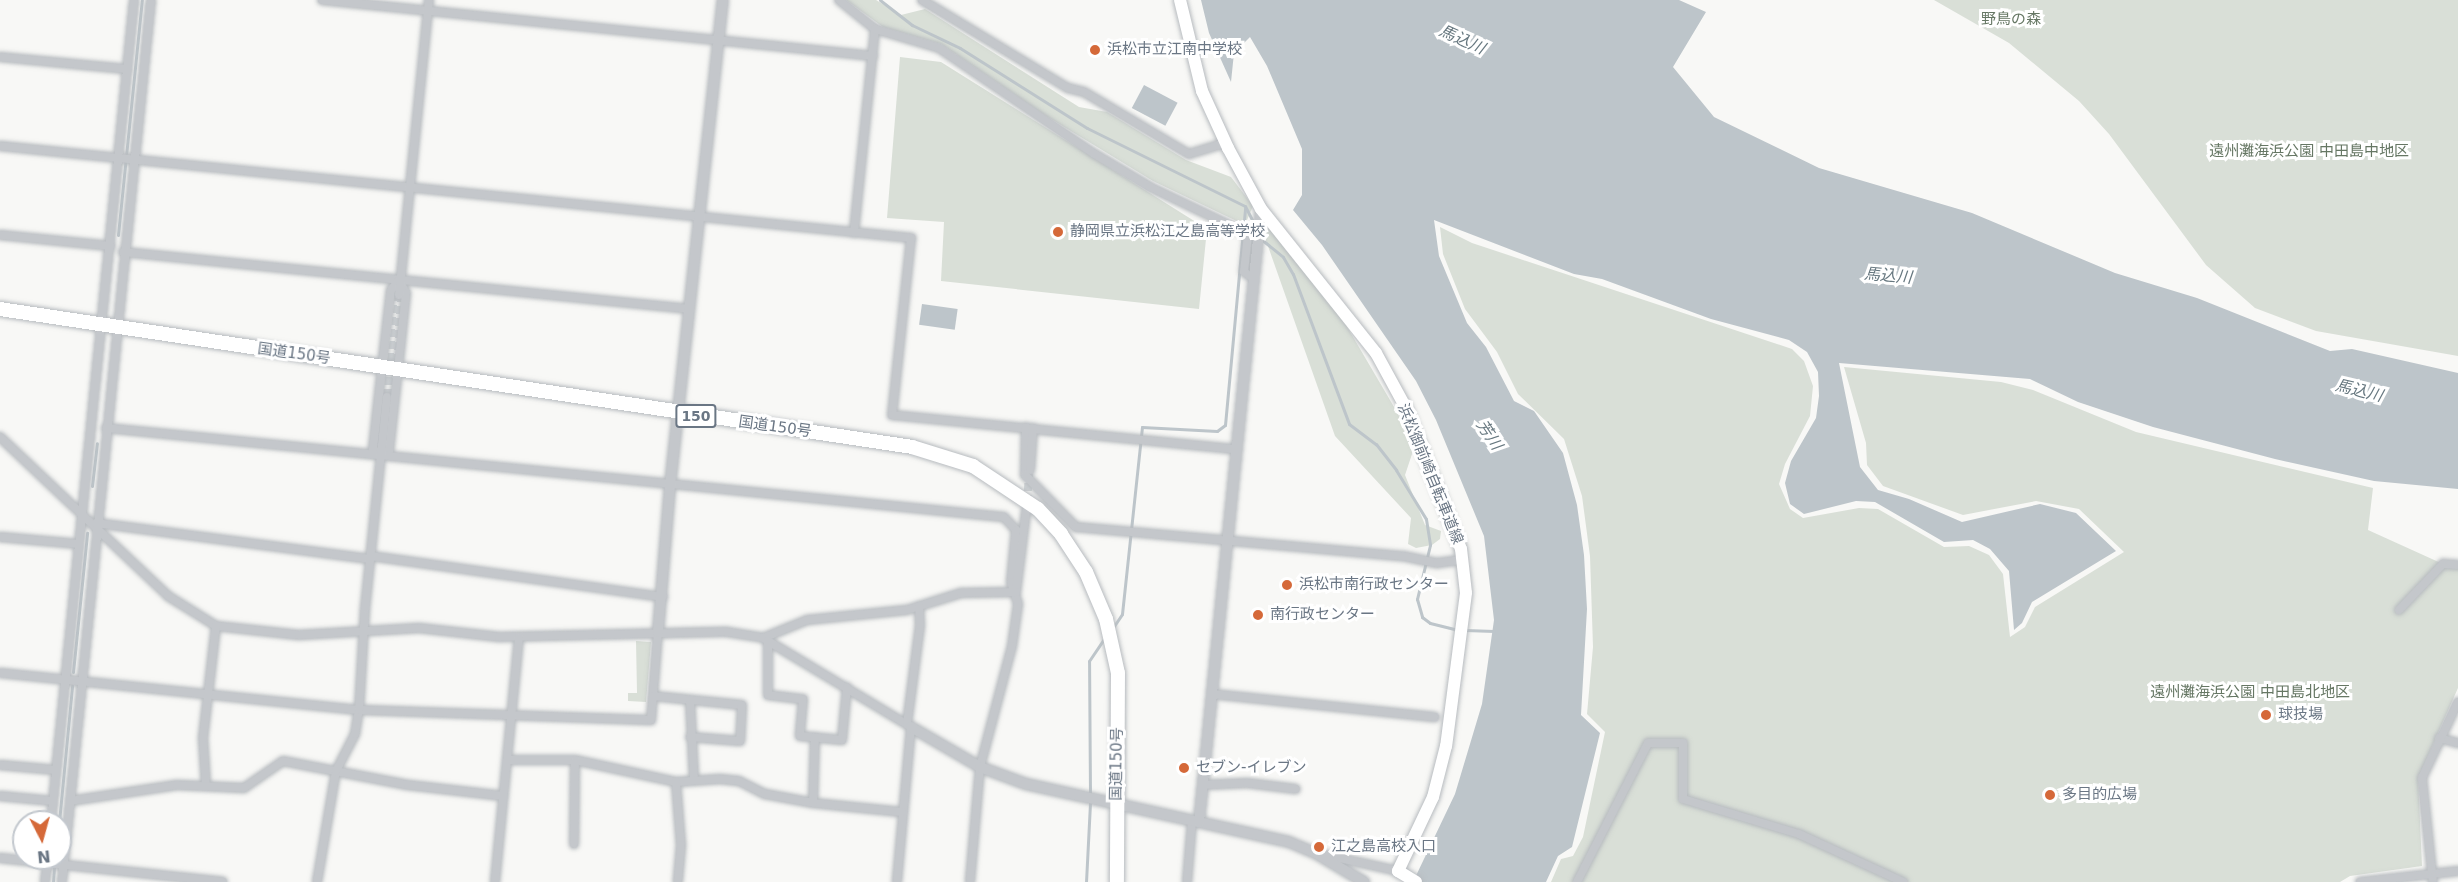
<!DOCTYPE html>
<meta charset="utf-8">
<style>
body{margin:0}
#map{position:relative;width:2458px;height:882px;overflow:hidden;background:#f8f8f6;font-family:"DejaVu Sans","Noto Sans JP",sans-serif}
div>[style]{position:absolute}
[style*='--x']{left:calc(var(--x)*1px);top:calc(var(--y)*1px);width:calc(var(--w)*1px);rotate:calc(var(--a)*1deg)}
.green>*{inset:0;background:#d9dfd7}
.water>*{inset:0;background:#bdc5ca;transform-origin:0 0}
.stream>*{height:3px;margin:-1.5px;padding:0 1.5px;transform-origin:1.5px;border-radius:1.5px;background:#bdc5ca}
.minor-tunnel>*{height:8px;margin-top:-4px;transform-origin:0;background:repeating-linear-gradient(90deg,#cdd1d4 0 8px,transparent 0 12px)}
.roads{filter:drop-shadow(0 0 2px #b7bbbf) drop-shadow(0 0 2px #b7bbbf)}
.minor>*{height:8px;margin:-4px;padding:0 4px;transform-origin:4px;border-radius:4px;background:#c4c7cb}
.tertiary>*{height:10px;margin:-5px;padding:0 5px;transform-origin:5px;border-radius:5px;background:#c4c7cb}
.secondary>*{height:12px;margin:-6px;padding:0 6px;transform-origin:6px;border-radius:6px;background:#fff}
.trunk>*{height:14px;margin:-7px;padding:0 7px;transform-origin:7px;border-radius:7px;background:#fff}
.dots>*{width:16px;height:16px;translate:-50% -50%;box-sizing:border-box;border:3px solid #fff;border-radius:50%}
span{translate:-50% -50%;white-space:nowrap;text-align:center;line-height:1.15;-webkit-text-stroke:6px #fff;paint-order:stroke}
.shield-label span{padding:2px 4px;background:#fff;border:2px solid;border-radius:4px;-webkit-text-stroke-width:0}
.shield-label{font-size:14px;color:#6a7684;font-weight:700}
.park-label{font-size:15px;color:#667764}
.poi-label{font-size:15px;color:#6a7684}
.left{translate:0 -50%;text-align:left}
.street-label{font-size:15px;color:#6a7684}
.water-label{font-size:16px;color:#66777f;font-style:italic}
.north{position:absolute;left:12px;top:810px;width:60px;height:60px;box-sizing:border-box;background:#fff;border:2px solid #c3c8ce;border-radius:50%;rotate:174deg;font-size:16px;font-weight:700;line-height:24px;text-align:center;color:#6a7684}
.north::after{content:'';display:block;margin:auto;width:21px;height:27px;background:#d56939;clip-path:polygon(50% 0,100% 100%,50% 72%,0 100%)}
</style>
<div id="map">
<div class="green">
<div style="clip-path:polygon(846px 0,876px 0,901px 15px,925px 9px,1079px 107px,1107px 112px,1186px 160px,1231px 177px,1253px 206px,1245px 225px,1153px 181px,1043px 114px,941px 44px,883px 27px)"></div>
<div style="clip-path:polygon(1934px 0,2458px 0,2458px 356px,2316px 331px,2255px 308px,2206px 265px,2109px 134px,2079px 101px,2009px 43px)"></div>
<div style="clip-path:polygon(900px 57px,941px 62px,1207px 229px,1199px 309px,941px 281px,944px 222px,887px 218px)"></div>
<div style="clip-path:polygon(1270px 227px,1346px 325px,1397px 412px,1414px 448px,1405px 475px,1425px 525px,1441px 531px,1440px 539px,1432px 545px,1416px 548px,1408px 544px,1411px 518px,1335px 436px,1263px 232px)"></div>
<div style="clip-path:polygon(1440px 227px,1472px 243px,1792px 349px,1804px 361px,1813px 386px,1810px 416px,1785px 464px,1779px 484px,1790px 509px,1803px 518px,1859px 508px,1878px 509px,1944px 547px,1969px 546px,1989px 555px,2003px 574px,2010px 637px,2025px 627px,2035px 607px,2124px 552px,2079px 509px,2036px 501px,1963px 515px,1883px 486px,1867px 465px,1866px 443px,1844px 367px,2001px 382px,2033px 390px,2136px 432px,2373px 488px,2368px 530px,2443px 564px,2458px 565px,2458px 688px,2418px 778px,2422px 866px,2350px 876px,2340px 882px,1551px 882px,1561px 859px,1573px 856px,1583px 837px,1605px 732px,1587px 714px,1593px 647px,1590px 556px,1582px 496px,1564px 439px,1518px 394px,1497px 352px,1465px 309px,1443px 254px)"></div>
<div style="clip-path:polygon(636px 641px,651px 642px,646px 702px,628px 701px,628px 693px,637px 693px)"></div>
</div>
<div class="water">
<div style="clip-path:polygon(1201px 0,1679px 0,1706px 12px,1673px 67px,1714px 117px,1819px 168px,1972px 213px,2115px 273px,2197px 298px,2330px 351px,2352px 349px,2458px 373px,2458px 489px,2374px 481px,2275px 459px,2153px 427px,2078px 402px,2030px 379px,1839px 363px,1860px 467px,1878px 490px,1909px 499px,1962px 522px,2040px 504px,2076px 513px,2116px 551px,2032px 602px,2022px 623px,2014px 630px,2009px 571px,1990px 549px,1973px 540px,1944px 542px,1875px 502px,1856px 501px,1804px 514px,1790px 504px,1785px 483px,1791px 461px,1816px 418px,1819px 396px,1818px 372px,1807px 352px,1789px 340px,1711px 319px,1602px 279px,1574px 274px,1434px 220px,1439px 256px,1467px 323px,1486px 347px,1514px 401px,1534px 411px,1563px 453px,1577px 505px,1584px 555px,1587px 609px,1581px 715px,1600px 733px,1572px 847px,1558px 856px,1546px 882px,1413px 882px,1455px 794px,1482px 704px,1494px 620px,1484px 536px,1436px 420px,1416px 381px,1322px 245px,1293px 210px,1302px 195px,1302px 149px,1267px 66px,1250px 37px,1234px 53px,1231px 82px,1209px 33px)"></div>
<div style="left:1144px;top:85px;width:38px;height:26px;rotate:28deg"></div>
<div style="left:922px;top:304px;width:36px;height:21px;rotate:8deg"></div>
</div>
<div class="stream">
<div style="--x:880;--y:0;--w:41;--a:38"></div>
<div style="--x:912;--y:25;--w:53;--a:25.6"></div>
<div style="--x:960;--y:48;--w:150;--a:32.2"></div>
<div style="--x:1087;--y:128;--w:176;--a:26.3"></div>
<div style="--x:1245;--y:206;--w:25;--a:63"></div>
<div style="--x:118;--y:235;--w:236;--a:-84.2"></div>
<div style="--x:1261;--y:239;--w:28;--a:39"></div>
<div style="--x:1283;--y:257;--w:20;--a:60"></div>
<div style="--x:1293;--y:274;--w:160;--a:69.5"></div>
<div style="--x:1349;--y:424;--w:34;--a:37"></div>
<div style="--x:1376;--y:444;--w:33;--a:52"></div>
<div style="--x:1396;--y:470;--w:57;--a:58.5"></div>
<div style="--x:1426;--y:519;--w:26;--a:81"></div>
<div style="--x:1430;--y:545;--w:56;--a:103.5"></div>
<div style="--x:1417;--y:599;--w:19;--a:74"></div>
<div style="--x:1422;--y:617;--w:10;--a:37"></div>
<div style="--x:1430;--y:623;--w:29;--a:14"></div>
<div style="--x:92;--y:486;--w:43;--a:-83.4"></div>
<div style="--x:1114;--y:626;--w:14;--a:-56"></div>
<div style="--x:1122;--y:614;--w:188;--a:-83.9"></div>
<div style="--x:1142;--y:427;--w:75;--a:3.1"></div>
<div style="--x:1217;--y:431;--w:10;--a:-37"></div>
<div style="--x:1225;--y:425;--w:218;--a:-84.7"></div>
<div style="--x:1465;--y:630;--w:29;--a:2"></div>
<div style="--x:73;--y:672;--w:140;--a:-84.2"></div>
<div style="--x:1090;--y:795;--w:134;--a:-90.4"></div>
<div style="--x:1089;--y:661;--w:27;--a:-56"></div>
<div style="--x:59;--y:822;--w:137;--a:-84.5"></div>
<div style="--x:53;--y:882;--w:16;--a:-86"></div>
<div style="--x:1086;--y:882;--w:80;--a:-87.1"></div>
</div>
<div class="minor-tunnel">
<div style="--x:387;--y:397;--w:103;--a:-83.3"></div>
<div style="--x:1027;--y:503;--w:29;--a:-86"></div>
</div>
<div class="roads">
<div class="minor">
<div style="--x:322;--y:0;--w:554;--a:5.8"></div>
<div style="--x:839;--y:0;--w:46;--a:38.9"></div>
<div style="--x:875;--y:29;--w:205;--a:95.9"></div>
<div style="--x:922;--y:0;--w:170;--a:31.1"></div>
<div style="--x:1068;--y:88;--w:16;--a:14"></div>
<div style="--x:1084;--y:92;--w:122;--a:30.6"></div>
<div style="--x:1189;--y:154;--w:38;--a:-17"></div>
<div style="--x:875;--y:29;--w:67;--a:16.5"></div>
<div style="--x:939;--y:48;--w:186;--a:34.3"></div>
<div style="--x:1093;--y:153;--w:66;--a:30.8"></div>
<div style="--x:1150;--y:187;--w:109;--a:25.6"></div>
<div style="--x:1248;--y:234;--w:38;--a:96"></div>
<div style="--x:1244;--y:272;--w:11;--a:34"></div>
<div style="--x:0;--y:57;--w:128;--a:5.4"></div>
<div style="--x:0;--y:146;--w:916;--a:5.77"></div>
<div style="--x:911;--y:238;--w:178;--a:96.1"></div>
<div style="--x:892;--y:415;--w:345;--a:5.7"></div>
<div style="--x:0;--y:235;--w:111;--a:5.7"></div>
<div style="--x:123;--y:252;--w:570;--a:5.74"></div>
<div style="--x:399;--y:280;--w:15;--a:62"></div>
<div style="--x:406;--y:293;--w:76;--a:96"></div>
<div style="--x:398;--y:369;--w:82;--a:96.3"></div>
<div style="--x:389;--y:451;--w:10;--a:151"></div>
<div style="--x:380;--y:456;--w:10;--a:-135"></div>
<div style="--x:373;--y:449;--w:73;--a:-83.7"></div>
<div style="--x:381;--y:376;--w:87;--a:-83.4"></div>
<div style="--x:391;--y:290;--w:13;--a:-51"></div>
<div style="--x:399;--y:295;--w:297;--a:-84.2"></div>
<div style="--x:1026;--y:427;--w:48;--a:91.2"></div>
<div style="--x:1025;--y:475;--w:73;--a:45.6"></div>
<div style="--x:1076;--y:527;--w:328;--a:5.1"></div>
<div style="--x:1403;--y:556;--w:35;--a:12"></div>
<div style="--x:1437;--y:563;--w:26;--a:-7"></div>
<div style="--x:106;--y:428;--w:902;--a:5.66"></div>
<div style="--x:1004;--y:517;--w:18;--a:47"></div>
<div style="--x:1016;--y:530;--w:52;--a:95.5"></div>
<div style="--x:1011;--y:582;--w:23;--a:72"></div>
<div style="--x:1018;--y:604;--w:42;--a:98.1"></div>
<div style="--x:1012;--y:646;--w:125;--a:104.8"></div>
<div style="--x:980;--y:767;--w:115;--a:95"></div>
<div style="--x:0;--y:437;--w:231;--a:43.4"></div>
<div style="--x:168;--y:596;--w:57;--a:32"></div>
<div style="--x:216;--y:626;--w:83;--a:6.2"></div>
<div style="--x:299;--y:635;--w:120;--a:-3.3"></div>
<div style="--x:419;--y:628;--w:81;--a:6.4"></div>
<div style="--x:499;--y:637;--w:228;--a:-1.3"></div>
<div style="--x:727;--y:632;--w:36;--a:9"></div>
<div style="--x:763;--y:638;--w:173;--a:31"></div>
<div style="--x:911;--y:727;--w:156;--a:95.2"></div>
<div style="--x:1030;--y:470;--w:42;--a:-85.9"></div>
<div style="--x:96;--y:523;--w:276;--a:7.5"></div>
<div style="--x:0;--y:537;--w:79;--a:5.1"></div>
<div style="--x:371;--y:556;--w:295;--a:8"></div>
<div style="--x:1016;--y:592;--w:81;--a:-82.9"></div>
<div style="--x:2399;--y:610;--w:64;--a:-46.3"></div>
<div style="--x:2443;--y:564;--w:15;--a:4"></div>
<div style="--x:763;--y:638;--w:48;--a:-22.2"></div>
<div style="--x:807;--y:620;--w:100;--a:-5.7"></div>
<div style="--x:907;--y:610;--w:57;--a:-17.5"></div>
<div style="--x:961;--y:593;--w:55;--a:-1"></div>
<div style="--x:768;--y:641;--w:54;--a:90"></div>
<div style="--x:768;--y:695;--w:35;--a:7"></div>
<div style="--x:803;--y:699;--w:37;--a:95"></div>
<div style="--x:800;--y:736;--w:42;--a:5.4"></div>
<div style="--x:842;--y:740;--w:53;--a:-84.6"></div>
<div style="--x:0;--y:673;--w:361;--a:5.9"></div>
<div style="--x:359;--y:710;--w:292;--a:2"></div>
<div style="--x:651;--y:720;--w:88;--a:-85.5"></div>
<div style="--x:1211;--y:694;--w:225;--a:5.9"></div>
<div style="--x:653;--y:696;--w:89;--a:5.8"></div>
<div style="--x:742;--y:705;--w:36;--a:93"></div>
<div style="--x:740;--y:741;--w:50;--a:-175.4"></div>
<div style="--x:690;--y:700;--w:80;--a:87.1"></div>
<div style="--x:907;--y:724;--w:100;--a:-82.5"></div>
<div style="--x:920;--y:625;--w:19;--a:-93"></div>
<div style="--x:2439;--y:738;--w:20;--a:15"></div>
<div style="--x:507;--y:760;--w:68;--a:0"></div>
<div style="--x:575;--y:760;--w:103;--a:12.3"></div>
<div style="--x:676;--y:782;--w:44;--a:-3.9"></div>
<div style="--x:720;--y:779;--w:19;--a:6"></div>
<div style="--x:739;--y:781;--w:29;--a:27"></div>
<div style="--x:765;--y:794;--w:49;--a:10.6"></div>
<div style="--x:813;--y:803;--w:89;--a:5.8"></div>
<div style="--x:0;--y:765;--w:56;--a:5.1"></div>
<div style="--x:676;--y:782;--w:63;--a:85.5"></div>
<div style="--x:681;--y:845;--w:37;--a:95"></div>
<div style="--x:1202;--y:785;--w:45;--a:-2.5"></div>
<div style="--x:1247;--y:783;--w:49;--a:7"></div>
<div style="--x:206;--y:786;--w:48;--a:-93.6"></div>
<div style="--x:203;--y:738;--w:113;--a:-83.4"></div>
<div style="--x:0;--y:796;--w:53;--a:5.4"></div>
<div style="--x:70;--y:801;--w:108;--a:-8.5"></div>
<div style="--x:177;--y:785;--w:67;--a:2.6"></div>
<div style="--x:244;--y:788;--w:47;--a:-34.7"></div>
<div style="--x:283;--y:761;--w:127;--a:10.9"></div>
<div style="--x:408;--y:785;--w:96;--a:6.6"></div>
<div style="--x:813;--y:803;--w:66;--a:-88.3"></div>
<div style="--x:51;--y:822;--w:826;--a:-84.23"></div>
<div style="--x:574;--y:844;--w:84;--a:-89.3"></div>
<div style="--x:1321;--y:854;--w:79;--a:12.4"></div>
<div style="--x:0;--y:858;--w:224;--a:6.1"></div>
<div style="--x:45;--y:882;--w:23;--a:-83"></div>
<div style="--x:62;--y:882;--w:886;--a:-84.24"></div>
<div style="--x:317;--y:882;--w:113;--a:-80.3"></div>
<div style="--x:336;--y:771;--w:42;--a:-62.8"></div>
<div style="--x:355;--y:734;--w:24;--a:-81"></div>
<div style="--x:359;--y:710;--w:101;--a:-86.6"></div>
<div style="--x:365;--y:609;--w:213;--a:-84.1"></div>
<div style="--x:495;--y:882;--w:246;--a:-84.4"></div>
<div style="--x:1187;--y:882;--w:61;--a:-85.3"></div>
<div style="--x:1577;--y:882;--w:156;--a:-62.9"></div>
<div style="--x:1648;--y:743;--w:35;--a:0"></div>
<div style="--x:1683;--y:743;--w:56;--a:90"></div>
<div style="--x:1683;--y:799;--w:121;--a:16.8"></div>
<div style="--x:1799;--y:834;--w:115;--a:24.8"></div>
<div style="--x:2360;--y:882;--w:99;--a:-6.4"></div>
<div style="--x:2433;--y:882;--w:105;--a:-96"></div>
<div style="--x:2422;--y:778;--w:84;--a:-64.7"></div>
</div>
<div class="tertiary">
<div style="--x:658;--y:632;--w:146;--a:-85.3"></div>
<div style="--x:670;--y:486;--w:489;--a:-83.8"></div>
<div style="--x:911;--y:727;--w:80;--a:30.1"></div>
<div style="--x:980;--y:767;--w:49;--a:20.3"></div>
<div style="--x:1026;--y:784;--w:269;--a:12.4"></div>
<div style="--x:1289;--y:842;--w:30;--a:23"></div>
<div style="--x:1317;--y:854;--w:55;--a:30.8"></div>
<div style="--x:1199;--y:822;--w:616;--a:-84.22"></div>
</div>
<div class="secondary">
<div style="--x:1180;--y:0;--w:94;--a:76.4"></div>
<div style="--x:1202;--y:91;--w:63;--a:65.5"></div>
<div style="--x:1228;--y:148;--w:69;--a:61.6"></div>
<div style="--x:1261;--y:209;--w:184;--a:51.4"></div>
<div style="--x:1376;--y:353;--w:63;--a:61.4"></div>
<div style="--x:1406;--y:408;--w:151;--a:68.7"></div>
<div style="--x:1461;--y:549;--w:44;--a:83.5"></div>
<div style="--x:1466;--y:593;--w:154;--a:97.4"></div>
<div style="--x:1446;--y:746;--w:53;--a:104.3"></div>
<div style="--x:1433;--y:797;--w:82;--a:115.3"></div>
<div style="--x:1398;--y:871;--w:21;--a:31"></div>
</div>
<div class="trunk">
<div style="--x:0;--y:309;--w:922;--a:8.6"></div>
<div style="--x:912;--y:447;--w:64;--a:17.3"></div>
<div style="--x:973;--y:466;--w:78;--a:33.5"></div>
<div style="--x:1038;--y:509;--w:34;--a:47"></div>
<div style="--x:1061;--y:534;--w:45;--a:56.7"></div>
<div style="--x:1086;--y:572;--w:51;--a:66.9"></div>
<div style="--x:1106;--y:619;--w:55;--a:77.5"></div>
<div style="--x:1118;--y:673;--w:209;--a:90.3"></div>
</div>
</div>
<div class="dots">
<div style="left:1095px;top:50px;background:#d56939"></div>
<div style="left:1058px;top:232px;background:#d56939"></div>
<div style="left:1287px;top:585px;background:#d56939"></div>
<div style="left:1258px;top:615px;background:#d56939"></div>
<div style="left:2266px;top:715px;background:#d56939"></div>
<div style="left:1184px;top:768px;background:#d56939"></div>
<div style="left:2050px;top:795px;background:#d56939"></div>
<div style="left:1319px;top:847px;background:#d56939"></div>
</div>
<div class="shield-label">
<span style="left:696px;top:416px">150</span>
</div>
<div class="park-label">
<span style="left:2011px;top:20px">野鳥の森</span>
<span style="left:2309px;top:152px">遠州灘海浜公園 中田島中地区</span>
<span style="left:2250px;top:693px">遠州灘海浜公園 中田島北地区</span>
</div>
<div class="poi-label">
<span class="left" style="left:1107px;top:50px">浜松市立江南中学校</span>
<span class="left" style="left:1070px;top:232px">静岡県立浜松江之島高等学校</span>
<span class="left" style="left:1299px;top:585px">浜松市南行政センター</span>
<span class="left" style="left:1270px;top:615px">南行政センター</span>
<span class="left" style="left:2278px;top:715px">球技場</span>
<span class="left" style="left:1196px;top:768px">セブン-イレブン</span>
<span class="left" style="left:2062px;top:795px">多目的広場</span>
<span class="left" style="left:1331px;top:847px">江之島高校入口</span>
</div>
<div class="street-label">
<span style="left:294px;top:354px;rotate:8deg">国道150号</span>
<span style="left:775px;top:427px;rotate:8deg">国道150号</span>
<span style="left:1430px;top:474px;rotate:68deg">浜松御前崎自転車道線</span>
<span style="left:1117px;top:764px;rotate:-89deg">国道150号</span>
</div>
<div class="water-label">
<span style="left:1462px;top:40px;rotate:24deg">馬込川</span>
<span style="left:1888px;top:276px;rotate:5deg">馬込川</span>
<span style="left:2359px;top:391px;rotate:14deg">馬込川</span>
<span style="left:1489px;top:435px;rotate:56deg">芳川</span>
</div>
<div class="north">N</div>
</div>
